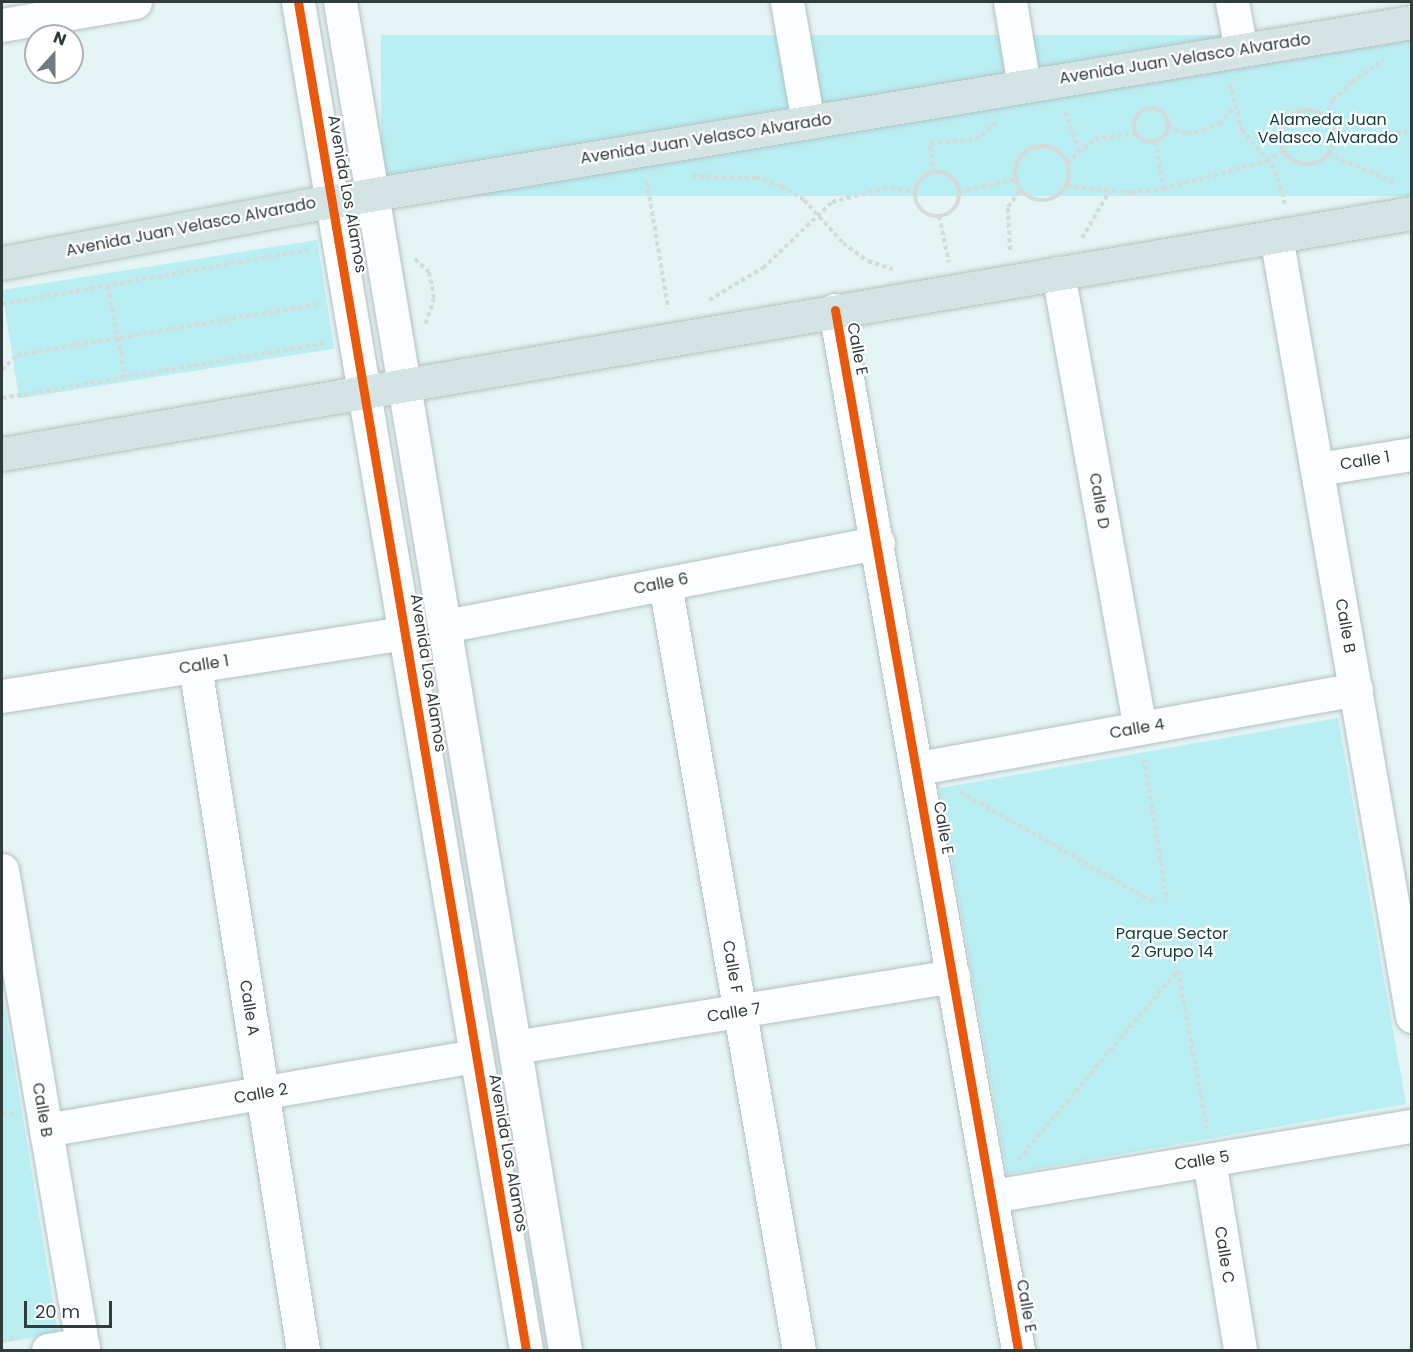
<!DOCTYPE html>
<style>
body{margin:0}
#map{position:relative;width:1413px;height:1352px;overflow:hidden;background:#e5f4f5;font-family:Poppins,sans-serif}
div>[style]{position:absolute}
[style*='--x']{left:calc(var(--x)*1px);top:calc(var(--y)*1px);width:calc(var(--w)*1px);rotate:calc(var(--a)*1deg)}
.green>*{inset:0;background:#b9eef2;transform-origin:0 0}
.path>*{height:4px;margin-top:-2px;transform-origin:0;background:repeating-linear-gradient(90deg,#d5dada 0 4.5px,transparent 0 7.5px)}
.path>.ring{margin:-2px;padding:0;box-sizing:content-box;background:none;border:4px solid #d5dada;border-radius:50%}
.roads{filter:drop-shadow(0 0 2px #b4c0c1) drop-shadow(0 0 2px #b4c0c1)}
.minor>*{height:33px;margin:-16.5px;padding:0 16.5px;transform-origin:16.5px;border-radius:16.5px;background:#fbfdfe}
.major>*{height:33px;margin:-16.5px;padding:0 16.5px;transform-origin:16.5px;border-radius:16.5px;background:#d4e3e3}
.cycleway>*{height:9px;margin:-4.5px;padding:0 4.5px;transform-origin:4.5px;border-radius:4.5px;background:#e8590c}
span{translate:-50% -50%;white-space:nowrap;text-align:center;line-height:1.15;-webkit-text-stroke:4.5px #fff;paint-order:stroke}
.street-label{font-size:16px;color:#313c3d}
.park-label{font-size:16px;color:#144043}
.frame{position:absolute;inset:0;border:3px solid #313c3d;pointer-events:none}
.north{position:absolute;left:24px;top:24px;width:60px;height:60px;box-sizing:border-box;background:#fff;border:2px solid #adb1b1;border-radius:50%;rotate:21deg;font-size:16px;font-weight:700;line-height:24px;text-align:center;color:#313c3d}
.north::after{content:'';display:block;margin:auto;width:21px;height:27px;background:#707c7d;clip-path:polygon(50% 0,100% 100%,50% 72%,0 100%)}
.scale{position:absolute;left:24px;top:1301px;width:88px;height:27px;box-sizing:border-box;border:3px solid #313c3d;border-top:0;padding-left:8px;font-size:18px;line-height:21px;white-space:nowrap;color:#313c3d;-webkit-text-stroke:4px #fff;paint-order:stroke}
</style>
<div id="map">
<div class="green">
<div style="left:1411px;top:35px;width:161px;height:1030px;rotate:90deg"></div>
<div style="left:317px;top:240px;width:110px;height:319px;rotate:81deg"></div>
<div style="left:1338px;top:718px;width:392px;height:405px;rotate:80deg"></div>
<div style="clip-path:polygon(2px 991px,58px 1333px,2px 1343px)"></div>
</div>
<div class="path">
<div style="--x:1230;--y:83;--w:49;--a:75.7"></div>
<div style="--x:1242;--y:130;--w:53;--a:50.3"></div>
<div style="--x:1276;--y:171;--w:34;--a:75"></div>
<div class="ring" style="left:1134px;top:108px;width:30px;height:30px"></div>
<div class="ring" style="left:1280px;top:110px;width:50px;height:50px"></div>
<div style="--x:1065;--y:112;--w:41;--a:70.3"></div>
<div style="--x:1326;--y:118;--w:19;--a:-69"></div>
<div style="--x:1333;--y:100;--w:25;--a:-45"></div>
<div style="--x:1351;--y:82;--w:40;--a:-34"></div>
<div style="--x:1168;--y:127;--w:20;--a:20"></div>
<div style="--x:1187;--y:134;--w:16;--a:-11"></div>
<div style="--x:1203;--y:131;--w:17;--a:-24"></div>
<div style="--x:1219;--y:124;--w:22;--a:-47"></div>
<div style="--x:1333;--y:129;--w:27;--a:17"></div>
<div style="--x:1359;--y:137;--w:53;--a:-6.5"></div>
<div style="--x:1156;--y:141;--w:49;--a:81.7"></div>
<div class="ring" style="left:1015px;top:146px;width:50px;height:50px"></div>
<div style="--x:1328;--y:154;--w:71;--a:23.3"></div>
<div style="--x:1067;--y:163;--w:37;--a:-41"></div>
<div style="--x:1095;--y:139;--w:41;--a:-8.3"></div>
<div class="ring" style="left:915px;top:172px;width:40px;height:40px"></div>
<div style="--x:934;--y:173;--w:30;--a:-98"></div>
<div style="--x:930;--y:143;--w:46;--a:-3.7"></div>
<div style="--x:976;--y:140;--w:28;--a:-41"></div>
<div style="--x:692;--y:176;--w:64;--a:1.8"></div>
<div style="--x:756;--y:178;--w:26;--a:18"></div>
<div style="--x:781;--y:186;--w:27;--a:31"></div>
<div style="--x:804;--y:200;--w:58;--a:47.8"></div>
<div style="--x:843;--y:243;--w:31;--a:36"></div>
<div style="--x:868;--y:261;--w:26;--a:18"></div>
<div style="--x:647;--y:182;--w:128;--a:80.5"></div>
<div style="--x:1067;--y:186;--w:64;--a:6.2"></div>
<div style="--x:1131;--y:193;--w:32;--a:-7"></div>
<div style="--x:1163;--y:189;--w:108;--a:-15.1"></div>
<div style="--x:1267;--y:161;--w:21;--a:-35"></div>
<div style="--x:959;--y:192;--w:57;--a:-13.1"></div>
<div style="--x:939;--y:216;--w:47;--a:77.7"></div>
<div style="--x:1082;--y:238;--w:53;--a:-59.6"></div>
<div style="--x:1010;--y:250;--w:43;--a:-92.7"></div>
<div style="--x:1008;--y:207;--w:21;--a:-53"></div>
<div style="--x:415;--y:259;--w:19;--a:43"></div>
<div style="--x:429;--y:272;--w:26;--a:79"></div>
<div style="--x:434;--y:298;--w:28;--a:108"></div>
<div style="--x:108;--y:286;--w:93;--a:79.4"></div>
<div style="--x:709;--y:300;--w:63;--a:-30.7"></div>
<div style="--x:763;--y:268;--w:95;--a:-43.7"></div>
<div style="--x:832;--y:202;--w:61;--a:-14.3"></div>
<div style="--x:891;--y:187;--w:25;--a:14"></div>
<div style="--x:2;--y:304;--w:311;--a:-10"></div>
<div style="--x:2;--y:370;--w:21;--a:-45"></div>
<div style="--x:17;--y:355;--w:304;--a:-9.6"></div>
<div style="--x:2;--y:398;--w:329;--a:-9.6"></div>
<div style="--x:1144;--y:759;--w:144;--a:80.8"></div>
<div style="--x:960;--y:792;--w:224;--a:29.6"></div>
<div style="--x:1178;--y:971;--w:161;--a:79.6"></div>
<div style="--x:2;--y:1115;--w:11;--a:-10"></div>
<div style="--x:1018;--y:1160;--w:248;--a:-49.9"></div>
<div style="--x:2;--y:1340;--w:18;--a:-9"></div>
</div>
<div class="roads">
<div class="minor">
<div style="--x:298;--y:2;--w:1367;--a:80.4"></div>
<div style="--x:340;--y:2;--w:1367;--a:80.52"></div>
<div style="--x:787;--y:2;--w:122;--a:80.1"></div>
<div style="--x:1010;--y:2;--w:85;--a:80.5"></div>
<div style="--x:1232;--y:2;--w:49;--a:79.4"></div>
<div style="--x:2;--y:25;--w:135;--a:-9.8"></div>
<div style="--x:1276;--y:236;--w:792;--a:80.11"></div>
<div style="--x:1058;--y:273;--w:462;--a:79.8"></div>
<div style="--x:835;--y:310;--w:1056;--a:80.02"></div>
<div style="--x:1318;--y:469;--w:95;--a:-9.1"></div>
<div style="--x:665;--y:584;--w:778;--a:80.08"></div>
<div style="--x:445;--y:626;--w:441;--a:-10.9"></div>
<div style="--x:195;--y:666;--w:692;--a:81.03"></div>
<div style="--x:2;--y:696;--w:409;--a:-8.9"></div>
<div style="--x:918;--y:768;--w:445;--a:-10.2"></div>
<div style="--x:2;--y:870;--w:487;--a:80.4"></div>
<div style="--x:515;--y:1047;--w:444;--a:-9.2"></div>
<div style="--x:46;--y:1130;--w:436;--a:-9.8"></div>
<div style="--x:1209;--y:1160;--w:193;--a:80.7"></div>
<div style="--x:992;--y:1196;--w:426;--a:-9.5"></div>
<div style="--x:48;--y:1350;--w:35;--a:-10"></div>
</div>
<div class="major">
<div style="--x:2;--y:263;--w:306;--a:-10.7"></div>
<div style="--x:303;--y:206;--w:1124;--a:-9.42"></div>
<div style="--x:2;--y:454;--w:1430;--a:-9.7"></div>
</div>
</div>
<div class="cycleway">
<div style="--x:298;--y:2;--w:1367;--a:80.4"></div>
<div style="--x:835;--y:310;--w:1056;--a:80.02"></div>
</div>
<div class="street-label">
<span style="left:1185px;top:59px;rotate:-9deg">Avenida Juan Velasco Alvarado</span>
<span style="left:706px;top:139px;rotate:-9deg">Avenida Juan Velasco Alvarado</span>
<span style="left:347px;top:194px;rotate:80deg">Avenida Los Alamos</span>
<span style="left:191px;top:227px;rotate:-11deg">Avenida Juan Velasco Alvarado</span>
<span style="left:857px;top:349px;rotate:79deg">Calle E</span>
<span style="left:1365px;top:461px;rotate:-9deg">Calle 1</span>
<span style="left:1099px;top:501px;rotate:80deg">Calle D</span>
<span style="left:661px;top:584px;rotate:-11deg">Calle 6</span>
<span style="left:1345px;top:626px;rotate:80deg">Calle B</span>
<span style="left:204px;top:665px;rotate:-9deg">Calle 1</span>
<span style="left:428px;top:673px;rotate:81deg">Avenida Los Alamos</span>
<span style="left:1137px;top:729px;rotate:-10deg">Calle 4</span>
<span style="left:943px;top:828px;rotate:80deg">Calle E</span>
<span style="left:732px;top:967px;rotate:80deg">Calle F</span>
<span style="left:249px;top:1008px;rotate:81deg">Calle A</span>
<span style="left:734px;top:1013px;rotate:-9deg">Calle 7</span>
<span style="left:261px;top:1094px;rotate:-10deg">Calle 2</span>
<span style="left:42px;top:1110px;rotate:80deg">Calle B</span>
<span style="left:508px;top:1153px;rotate:80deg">Avenida Los Alamos</span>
<span style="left:1202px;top:1161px;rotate:-9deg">Calle 5</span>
<span style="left:1224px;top:1255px;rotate:81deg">Calle C</span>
<span style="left:1026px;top:1306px;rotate:80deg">Calle E</span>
</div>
<div class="park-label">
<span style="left:1328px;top:129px">Alameda Juan<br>Velasco Alvarado</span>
<span style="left:1172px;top:943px">Parque Sector<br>2 Grupo 14</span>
</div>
<div class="frame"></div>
<div class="north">N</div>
<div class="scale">20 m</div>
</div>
